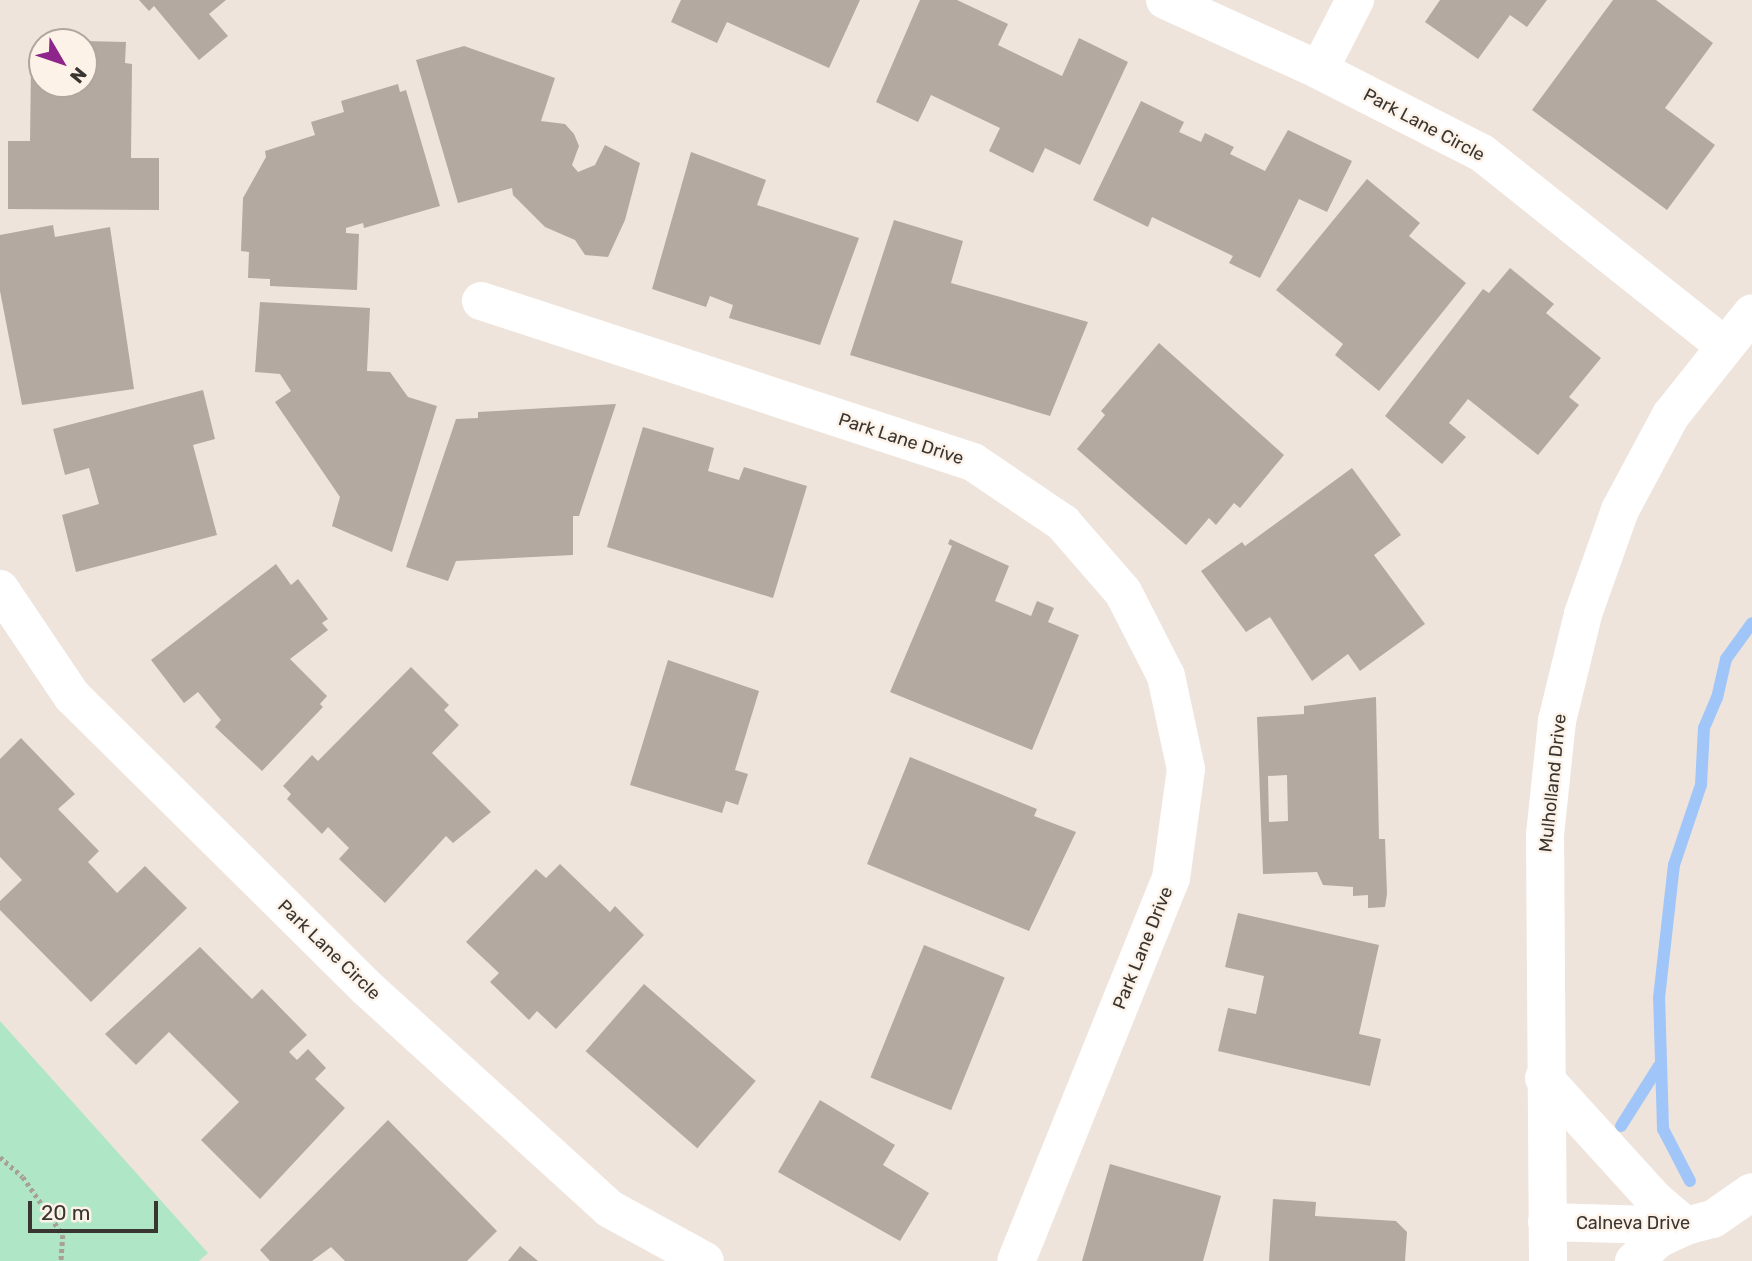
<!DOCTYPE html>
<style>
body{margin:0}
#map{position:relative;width:1752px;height:1261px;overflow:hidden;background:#efe4db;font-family:Rubik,sans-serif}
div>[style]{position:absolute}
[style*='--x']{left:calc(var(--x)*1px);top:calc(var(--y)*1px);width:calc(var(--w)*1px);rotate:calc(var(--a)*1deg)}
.green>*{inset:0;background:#afe6c6}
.stream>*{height:12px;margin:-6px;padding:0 6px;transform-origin:6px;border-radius:6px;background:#a0c6f9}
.building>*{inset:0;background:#b3a9a0;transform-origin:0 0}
.path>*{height:4.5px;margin-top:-2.25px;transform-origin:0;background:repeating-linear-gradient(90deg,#a79f98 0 3.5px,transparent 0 7px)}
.minor>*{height:38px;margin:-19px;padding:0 19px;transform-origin:19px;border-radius:19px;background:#fff}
.major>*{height:38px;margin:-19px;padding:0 19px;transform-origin:19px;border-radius:19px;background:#fff}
span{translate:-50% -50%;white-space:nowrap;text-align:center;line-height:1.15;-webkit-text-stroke:5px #fcf2e8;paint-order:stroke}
.street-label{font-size:18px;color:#393531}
.north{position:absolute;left:28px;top:28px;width:70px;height:70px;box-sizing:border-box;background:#fcf2e8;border:2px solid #aea69f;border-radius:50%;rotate:129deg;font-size:19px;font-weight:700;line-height:28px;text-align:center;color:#393531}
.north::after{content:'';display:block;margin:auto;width:24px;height:32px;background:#8e258a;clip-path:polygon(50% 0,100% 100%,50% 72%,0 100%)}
.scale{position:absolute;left:28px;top:1201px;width:130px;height:32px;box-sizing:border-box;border:4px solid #393531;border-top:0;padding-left:9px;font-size:21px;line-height:24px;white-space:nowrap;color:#393531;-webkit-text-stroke:5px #fcf2e8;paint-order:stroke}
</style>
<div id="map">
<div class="green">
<div style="clip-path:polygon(0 1021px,208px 1253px,199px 1261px,0 1261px)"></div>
</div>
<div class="stream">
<div style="--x:1621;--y:1126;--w:71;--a:-57.7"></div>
<div style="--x:1690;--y:1181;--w:59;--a:-117.4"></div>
<div style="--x:1663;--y:1129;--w:131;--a:-91.7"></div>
<div style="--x:1659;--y:998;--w:134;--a:-83.6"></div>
<div style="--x:1674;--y:865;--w:84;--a:-71.4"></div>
<div style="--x:1701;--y:785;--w:57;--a:-87"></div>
<div style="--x:1704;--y:728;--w:33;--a:-67"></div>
<div style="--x:1717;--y:698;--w:40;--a:-77"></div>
<div style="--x:1726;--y:659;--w:44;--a:-54.2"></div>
</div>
<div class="building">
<div style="clip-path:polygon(139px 0,226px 0,209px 14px,228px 36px,199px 60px,154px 6px,149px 11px)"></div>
<div style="clip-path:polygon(681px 0,860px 0,829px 68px,727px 22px,717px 43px,671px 22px)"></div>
<div style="clip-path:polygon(920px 0,957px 0,1008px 24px,998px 45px,1062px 76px,1079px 38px,1128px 62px,1080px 165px,1045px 148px,1033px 173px,989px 151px,1000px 128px,931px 95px,918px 122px,876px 102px)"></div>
<div style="clip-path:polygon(1440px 0,1547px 0,1527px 27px,1510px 15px,1478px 59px,1425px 22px)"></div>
<div style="clip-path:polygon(1613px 0,1656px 0,1713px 43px,1665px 108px,1715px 145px,1667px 210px,1532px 110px)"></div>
<div style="clip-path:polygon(38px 41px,42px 41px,42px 84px,84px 84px,84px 41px,126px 42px,125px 63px,132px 64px,131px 158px,159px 158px,159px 210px,8px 209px,8px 141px,30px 141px,31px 65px,37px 65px)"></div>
<div style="clip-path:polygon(464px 46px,555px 78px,541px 121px,565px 124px,574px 134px,579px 146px,572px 165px,578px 172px,595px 165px,605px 145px,640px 163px,625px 220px,608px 257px,585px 255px,575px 240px,545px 227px,513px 195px,512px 188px,458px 203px,416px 60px)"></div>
<div style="clip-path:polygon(398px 84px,400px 92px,406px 90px,440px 206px,364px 228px,363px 223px,346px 228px,346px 233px,359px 234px,357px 290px,270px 286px,270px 279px,248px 278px,249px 252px,241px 251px,243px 198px,266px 157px,265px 151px,315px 135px,311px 122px,344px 112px,341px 101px)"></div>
<div style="clip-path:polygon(1141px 101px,1184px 122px,1179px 132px,1201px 142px,1205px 133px,1234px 147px,1230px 154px,1265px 171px,1288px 130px,1352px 161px,1327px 212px,1299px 199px,1260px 278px,1229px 263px,1233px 256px,1152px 217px,1148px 227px,1093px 200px)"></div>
<div style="clip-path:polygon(691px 152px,766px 180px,757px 205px,859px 238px,820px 345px,729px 318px,733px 305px,710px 296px,706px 307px,652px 289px)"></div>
<div style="clip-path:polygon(1367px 179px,1420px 223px,1409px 236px,1466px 283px,1379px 391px,1335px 355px,1343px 344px,1276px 290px)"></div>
<div style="clip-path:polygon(894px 220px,963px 241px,951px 283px,1088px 322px,1050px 416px,850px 355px)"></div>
<div style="clip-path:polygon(53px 225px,55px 237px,110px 227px,134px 389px,22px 405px,0 291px,0 235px)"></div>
<div style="clip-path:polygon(1510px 268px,1554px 304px,1546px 313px,1601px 358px,1569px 397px,1579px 405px,1538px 455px,1468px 399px,1449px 423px,1466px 437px,1442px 464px,1385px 416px,1483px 289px,1489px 293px)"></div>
<div style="clip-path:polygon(260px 302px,370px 308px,367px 371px,390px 372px,408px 397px,437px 406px,392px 552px,332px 526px,340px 497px,275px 402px,291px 391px,280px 374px,255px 372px)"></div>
<div style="clip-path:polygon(1159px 343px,1284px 455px,1240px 508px,1234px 503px,1216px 525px,1209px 518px,1186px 545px,1077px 449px,1105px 415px,1101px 411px)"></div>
<div style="clip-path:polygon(203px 390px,215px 439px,193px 445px,217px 535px,76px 572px,62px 515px,99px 504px,89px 468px,65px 475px,53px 429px)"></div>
<div style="clip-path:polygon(616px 404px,579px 516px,573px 516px,573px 555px,456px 561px,448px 581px,406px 567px,456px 419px,478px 418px,478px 412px)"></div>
<div style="clip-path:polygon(643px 427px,714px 448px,708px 471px,739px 480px,744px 467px,807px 486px,773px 598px,607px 547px)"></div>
<div style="clip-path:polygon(1352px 468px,1401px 535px,1374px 555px,1425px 624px,1360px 671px,1348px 654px,1312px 681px,1270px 617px,1246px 632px,1201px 571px,1242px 542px,1245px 546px)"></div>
<div style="clip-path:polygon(950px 539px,1009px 566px,995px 601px,1031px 616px,1037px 601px,1054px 608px,1048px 622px,1079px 635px,1032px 750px,890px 692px,952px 546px,948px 544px)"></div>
<div style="clip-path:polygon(276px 564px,291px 585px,298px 579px,328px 619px,322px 623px,328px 630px,290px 659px,327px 696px,320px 704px,323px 707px,262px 771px,215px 727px,221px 720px,198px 692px,184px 703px,151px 660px)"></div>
<div style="clip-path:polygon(668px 660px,759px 691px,735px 770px,748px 774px,738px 805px,726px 801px,722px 813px,630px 785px)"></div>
<div style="clip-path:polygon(411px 667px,449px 705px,444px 710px,459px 725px,432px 753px,491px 812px,453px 843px,446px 836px,385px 903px,339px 859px,349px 848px,328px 827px,322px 834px,287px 799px,291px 794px,283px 786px,312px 755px,318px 761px)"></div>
<div style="clip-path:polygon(evenodd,1376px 697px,1379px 839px,1385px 839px,1387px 894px,1385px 907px,1368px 908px,1368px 895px,1353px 896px,1353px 887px,1323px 885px,1317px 872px,1263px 874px,1257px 717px,1304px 714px,1304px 706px,1376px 697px,1287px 775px,1288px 821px,1269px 822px,1268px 776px,1287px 775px)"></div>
<div style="clip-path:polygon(21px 738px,75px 794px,58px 809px,99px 851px,88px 862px,117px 893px,145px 866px,187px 908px,91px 1002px,0 910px,0 901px,22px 880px,0 857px,0 759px)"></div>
<div style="clip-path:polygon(910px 757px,1037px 809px,1034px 816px,1076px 832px,1029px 931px,867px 864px)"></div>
<div style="clip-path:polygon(560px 864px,610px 912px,615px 906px,644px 935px,556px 1029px,537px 1011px,529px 1020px,490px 982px,499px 973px,466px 942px,536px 869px,546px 878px)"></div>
<div style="clip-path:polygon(1238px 913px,1379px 945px,1359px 1034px,1381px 1039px,1370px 1086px,1218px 1051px,1228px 1008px,1256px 1014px,1264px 976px,1225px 967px)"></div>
<div style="left:924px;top:945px;width:87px;height:143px;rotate:22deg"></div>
<div style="clip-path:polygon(200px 947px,252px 999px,262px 989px,307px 1035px,289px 1052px,297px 1060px,308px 1049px,326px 1068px,315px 1079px,345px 1108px,260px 1199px,201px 1140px,239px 1102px,169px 1032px,136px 1065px,105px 1034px)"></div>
<div style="left:644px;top:984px;width:148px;height:89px;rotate:41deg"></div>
<div style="clip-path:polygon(820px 1100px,895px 1145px,883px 1165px,929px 1193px,900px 1241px,778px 1172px)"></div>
<div style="clip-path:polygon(388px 1120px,497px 1231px,467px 1261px,345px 1261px,331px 1247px,312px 1261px,270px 1261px,260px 1250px)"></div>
<div style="clip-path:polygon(1110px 1164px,1221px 1196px,1203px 1261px,1082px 1261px)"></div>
<div style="clip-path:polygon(1273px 1199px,1316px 1202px,1315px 1216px,1396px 1221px,1407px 1232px,1405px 1261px,1269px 1261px)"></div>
<div style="clip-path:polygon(520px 1246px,538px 1261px,508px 1261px)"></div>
</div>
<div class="path">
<div style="--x:0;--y:1157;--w:30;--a:41"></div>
<div style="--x:23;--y:1177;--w:70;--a:55.4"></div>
<div style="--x:63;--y:1235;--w:26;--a:94"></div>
</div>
<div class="minor">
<div style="--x:1165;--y:0;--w:169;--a:24.4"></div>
<div style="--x:1319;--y:70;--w:183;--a:27"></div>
<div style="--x:1482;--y:153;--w:308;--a:38.5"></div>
<div style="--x:1319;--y:70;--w:79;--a:-62.8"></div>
<div style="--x:481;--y:301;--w:518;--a:18.12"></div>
<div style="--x:973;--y:462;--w:109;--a:34.1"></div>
<div style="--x:1063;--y:523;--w:91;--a:49"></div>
<div style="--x:1123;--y:592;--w:94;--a:62.9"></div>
<div style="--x:1166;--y:676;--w:95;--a:77.9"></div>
<div style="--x:1186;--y:769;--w:110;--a:97.8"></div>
<div style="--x:1171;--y:878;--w:413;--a:112"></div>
<div style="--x:0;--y:589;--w:129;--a:56.1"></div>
<div style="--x:72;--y:696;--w:415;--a:44.7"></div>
<div style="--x:367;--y:988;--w:328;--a:42.3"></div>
<div style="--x:610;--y:1209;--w:108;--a:28.7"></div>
</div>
<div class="major">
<div style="--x:1544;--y:1078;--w:165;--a:47.7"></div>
<div style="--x:1655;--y:1200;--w:40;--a:40"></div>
<div style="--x:1686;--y:1226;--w:31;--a:155"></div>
<div style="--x:1658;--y:1239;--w:33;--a:137"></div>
<div style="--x:1547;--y:1222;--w:139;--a:1.6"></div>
<div style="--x:1686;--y:1226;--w:28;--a:-15"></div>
<div style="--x:1713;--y:1219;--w:47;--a:-34.7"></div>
<div style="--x:1548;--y:1261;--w:426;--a:-90.4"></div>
<div style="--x:1545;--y:835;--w:115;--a:-84"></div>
<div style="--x:1557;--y:721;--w:110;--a:-76.3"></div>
<div style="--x:1583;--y:614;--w:110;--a:-70.4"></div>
<div style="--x:1620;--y:510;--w:108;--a:-61.8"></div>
<div style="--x:1671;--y:415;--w:130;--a:-51.5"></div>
</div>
<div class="street-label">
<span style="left:1424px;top:125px;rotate:28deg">Park Lane Circle</span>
<span style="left:901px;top:439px;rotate:18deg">Park Lane Drive</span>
<span style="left:1553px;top:783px;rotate:-84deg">Mulholland Drive</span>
<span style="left:1143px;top:948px;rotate:-68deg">Park Lane Drive</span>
<span style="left:329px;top:950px;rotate:44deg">Park Lane Circle</span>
<span style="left:1633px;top:1223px">Calneva Drive</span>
</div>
<div class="north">N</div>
<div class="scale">20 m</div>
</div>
